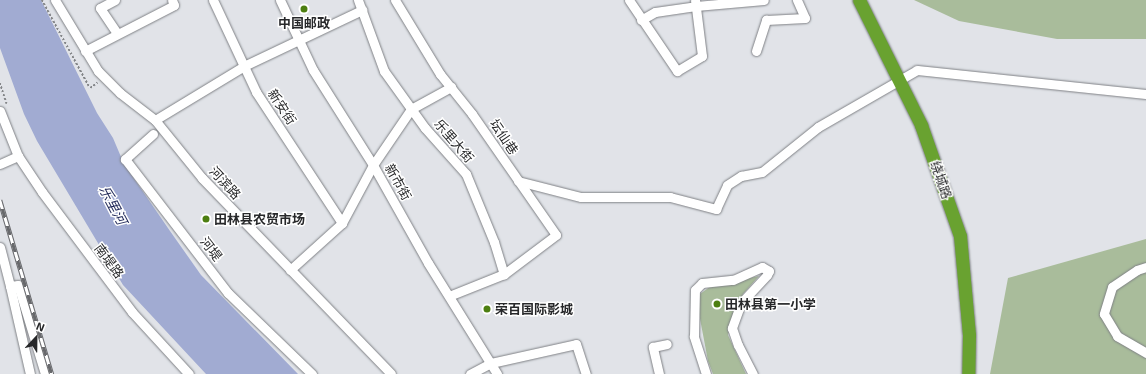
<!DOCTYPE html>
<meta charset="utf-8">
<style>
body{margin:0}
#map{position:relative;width:1146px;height:374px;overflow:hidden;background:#e1e3e8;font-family:"Exo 2","Noto Sans SC",sans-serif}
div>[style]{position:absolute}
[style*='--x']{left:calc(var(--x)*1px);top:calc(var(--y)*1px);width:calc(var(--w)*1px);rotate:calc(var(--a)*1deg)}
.green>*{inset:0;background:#a9bc9b}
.water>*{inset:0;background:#a1abd2}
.path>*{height:1.5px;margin-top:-0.75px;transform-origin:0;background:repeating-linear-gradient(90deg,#848689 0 2px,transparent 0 4px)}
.roads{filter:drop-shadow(0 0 1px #7f8185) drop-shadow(0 0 1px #7f8185)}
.minor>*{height:9px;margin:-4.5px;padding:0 4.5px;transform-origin:4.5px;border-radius:4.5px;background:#fff}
.highway>*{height:13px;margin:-6.5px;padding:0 6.5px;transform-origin:6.5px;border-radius:6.5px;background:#69a230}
.rail>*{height:4.5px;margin-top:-2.25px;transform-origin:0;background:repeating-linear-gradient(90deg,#fff 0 9px,#68696c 0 18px);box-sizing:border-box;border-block:1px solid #68696c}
.dots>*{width:11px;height:11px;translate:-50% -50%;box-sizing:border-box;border:2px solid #fff;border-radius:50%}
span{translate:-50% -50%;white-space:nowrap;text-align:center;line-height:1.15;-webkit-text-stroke:3px #fff;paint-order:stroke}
.poi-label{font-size:13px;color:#27282a;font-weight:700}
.left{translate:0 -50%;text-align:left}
.street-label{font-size:13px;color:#27282a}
.water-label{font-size:14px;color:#1f2757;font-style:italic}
.north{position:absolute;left:16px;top:318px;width:40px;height:40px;-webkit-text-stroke:3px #fff;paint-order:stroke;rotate:22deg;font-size:11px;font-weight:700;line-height:16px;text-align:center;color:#27282a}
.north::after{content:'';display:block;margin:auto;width:14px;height:18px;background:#27282a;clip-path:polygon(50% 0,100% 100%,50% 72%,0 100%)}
</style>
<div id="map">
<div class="green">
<div style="clip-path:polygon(914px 0,1146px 0,1146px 39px,1057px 39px,959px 21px)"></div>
<div style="clip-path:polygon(1146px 239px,1146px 374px,990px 374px,1008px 278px)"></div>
<div style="clip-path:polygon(759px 276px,743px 294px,733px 314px,728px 335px,746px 374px,713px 374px,708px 361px,697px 303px,700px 294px,711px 286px)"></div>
</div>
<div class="water">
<div style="clip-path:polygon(0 0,41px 0,97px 113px,113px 138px,124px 164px,170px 231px,201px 275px,298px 374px,206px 374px,123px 285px,37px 141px,24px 114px,0 48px)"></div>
</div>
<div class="path">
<div style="--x:42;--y:0;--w:100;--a:61.4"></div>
<div style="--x:90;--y:88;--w:9;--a:-36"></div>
<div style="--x:0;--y:83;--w:22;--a:72"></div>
</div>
<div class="roads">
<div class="minor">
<div style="--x:55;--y:0;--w:83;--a:58.8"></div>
<div style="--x:98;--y:71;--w:31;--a:45"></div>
<div style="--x:120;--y:93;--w:44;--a:37.6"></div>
<div style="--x:155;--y:120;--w:75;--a:51"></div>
<div style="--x:202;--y:178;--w:272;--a:46"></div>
<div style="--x:115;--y:0;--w:17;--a:152"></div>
<div style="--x:100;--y:8;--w:30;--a:56"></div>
<div style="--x:213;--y:0;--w:102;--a:64.9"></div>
<div style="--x:256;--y:92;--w:157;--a:56.7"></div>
<div style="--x:280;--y:0;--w:77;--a:64.8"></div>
<div style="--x:313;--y:70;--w:112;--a:57.7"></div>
<div style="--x:373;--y:165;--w:112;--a:60.7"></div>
<div style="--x:428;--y:263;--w:131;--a:58.1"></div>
<div style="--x:358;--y:0;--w:76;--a:69.9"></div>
<div style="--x:384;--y:71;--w:70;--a:54.3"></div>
<div style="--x:425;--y:128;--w:62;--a:48.3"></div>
<div style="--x:466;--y:174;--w:74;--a:67.6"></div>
<div style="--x:494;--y:242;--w:34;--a:73"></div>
<div style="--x:504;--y:274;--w:59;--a:158.2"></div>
<div style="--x:395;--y:0;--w:87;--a:58.7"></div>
<div style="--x:440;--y:74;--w:51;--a:51.3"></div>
<div style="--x:472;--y:114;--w:147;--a:55.2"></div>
<div style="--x:556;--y:235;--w:65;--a:143.1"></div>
<div style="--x:629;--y:0;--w:86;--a:55.9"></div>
<div style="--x:677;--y:71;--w:29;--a:-31"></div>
<div style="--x:702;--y:56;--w:56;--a:-97.1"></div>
<div style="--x:641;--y:20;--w:16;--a:-30"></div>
<div style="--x:655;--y:12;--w:41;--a:-8.3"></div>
<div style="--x:696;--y:6;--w:68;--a:-5"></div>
<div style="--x:85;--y:51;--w:100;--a:-27.3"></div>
<div style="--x:174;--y:5;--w:5;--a:-112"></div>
<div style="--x:756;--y:51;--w:33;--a:-72"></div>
<div style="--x:766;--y:20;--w:39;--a:-3"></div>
<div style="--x:805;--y:18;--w:20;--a:-114"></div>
<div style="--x:0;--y:111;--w:48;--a:68.2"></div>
<div style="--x:18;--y:156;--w:43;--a:56.3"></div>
<div style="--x:42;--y:192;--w:150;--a:53.1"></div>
<div style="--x:132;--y:312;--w:84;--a:47.4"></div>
<div style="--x:155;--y:120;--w:104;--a:-31.2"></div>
<div style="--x:244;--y:66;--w:131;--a:-25.4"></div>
<div style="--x:153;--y:134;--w:38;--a:138"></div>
<div style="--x:125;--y:159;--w:169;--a:52.5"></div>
<div style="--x:228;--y:293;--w:117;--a:44"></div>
<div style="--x:0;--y:164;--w:20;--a:-24"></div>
<div style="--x:518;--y:181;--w:65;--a:14.3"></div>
<div style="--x:581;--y:197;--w:89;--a:0"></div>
<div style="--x:670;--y:197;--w:48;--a:14.6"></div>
<div style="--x:716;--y:209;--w:26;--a:-65"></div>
<div style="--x:727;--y:185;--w:17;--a:-33"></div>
<div style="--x:741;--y:176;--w:21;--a:-11"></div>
<div style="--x:762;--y:172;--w:72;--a:-38.8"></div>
<div style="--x:818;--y:127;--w:114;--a:-29.9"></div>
<div style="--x:917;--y:70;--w:230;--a:6"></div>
<div style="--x:0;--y:247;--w:40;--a:75.6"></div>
<div style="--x:10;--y:286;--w:8;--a:-7"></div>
<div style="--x:18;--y:285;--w:93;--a:73.1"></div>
<div style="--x:1146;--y:267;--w:9;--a:162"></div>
<div style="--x:1137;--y:270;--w:30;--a:146"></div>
<div style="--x:1112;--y:287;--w:28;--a:107"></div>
<div style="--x:1104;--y:314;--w:26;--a:59"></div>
<div style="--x:1117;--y:336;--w:34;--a:30"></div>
<div style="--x:290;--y:270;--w:70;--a:-42.1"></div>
<div style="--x:342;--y:223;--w:66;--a:-61.9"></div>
<div style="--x:373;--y:165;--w:68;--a:-55.8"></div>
<div style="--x:411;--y:109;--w:46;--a:-28.8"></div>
<div style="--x:10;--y:286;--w:90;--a:77.2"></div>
<div style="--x:470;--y:374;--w:24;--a:-28"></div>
<div style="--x:491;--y:363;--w:87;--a:-12.6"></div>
<div style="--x:576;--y:344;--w:32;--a:72"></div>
<div style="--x:659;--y:374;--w:28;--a:-103"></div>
<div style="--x:653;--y:347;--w:14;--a:-12"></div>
<div style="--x:706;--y:374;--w:40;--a:-108"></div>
<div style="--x:694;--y:336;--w:46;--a:-88.8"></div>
<div style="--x:695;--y:290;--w:10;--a:-45"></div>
<div style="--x:702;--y:283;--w:31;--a:-6"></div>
<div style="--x:733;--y:280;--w:32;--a:-24"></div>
<div style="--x:762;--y:267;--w:8;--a:30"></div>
<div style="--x:769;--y:271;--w:4;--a:117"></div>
<div style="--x:767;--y:275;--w:38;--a:133"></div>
<div style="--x:741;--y:303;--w:27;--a:110"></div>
<div style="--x:732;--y:328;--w:18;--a:71"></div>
<div style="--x:738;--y:345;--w:33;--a:63"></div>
</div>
<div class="highway">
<div style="--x:859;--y:0;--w:140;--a:63.6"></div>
<div style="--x:921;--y:125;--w:118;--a:70.6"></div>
<div style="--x:960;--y:236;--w:99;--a:84.8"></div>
<div style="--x:969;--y:335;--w:39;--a:91"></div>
</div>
</div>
<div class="rail">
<div style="--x:0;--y:200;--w:182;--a:73.4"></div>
</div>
<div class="dots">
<div style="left:304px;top:9px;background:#4d7f11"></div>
<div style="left:206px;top:219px;background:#4d7f11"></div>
<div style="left:717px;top:304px;background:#4d7f11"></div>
<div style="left:487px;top:309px;background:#4d7f11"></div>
</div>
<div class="poi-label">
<span style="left:304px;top:23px">中国邮政</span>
<span class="left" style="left:214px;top:219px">田林县农贸市场</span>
<span class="left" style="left:725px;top:304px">田林县第一小学</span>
<span class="left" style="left:495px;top:309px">荣百国际影城</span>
</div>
<div class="street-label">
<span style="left:282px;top:107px;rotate:56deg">新安街</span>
<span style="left:504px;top:137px;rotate:56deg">坛仙巷</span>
<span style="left:454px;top:141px;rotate:49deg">乐里大街</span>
<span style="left:941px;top:180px;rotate:71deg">绕城路</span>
<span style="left:398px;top:182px;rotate:61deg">新市街</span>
<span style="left:225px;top:183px;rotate:47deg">河滨路</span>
<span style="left:211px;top:249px;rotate:52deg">河堤</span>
<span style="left:109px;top:261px;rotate:53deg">南堤路</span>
</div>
<div class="water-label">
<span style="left:113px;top:205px;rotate:62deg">乐里河</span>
</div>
<div class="north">N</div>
</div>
